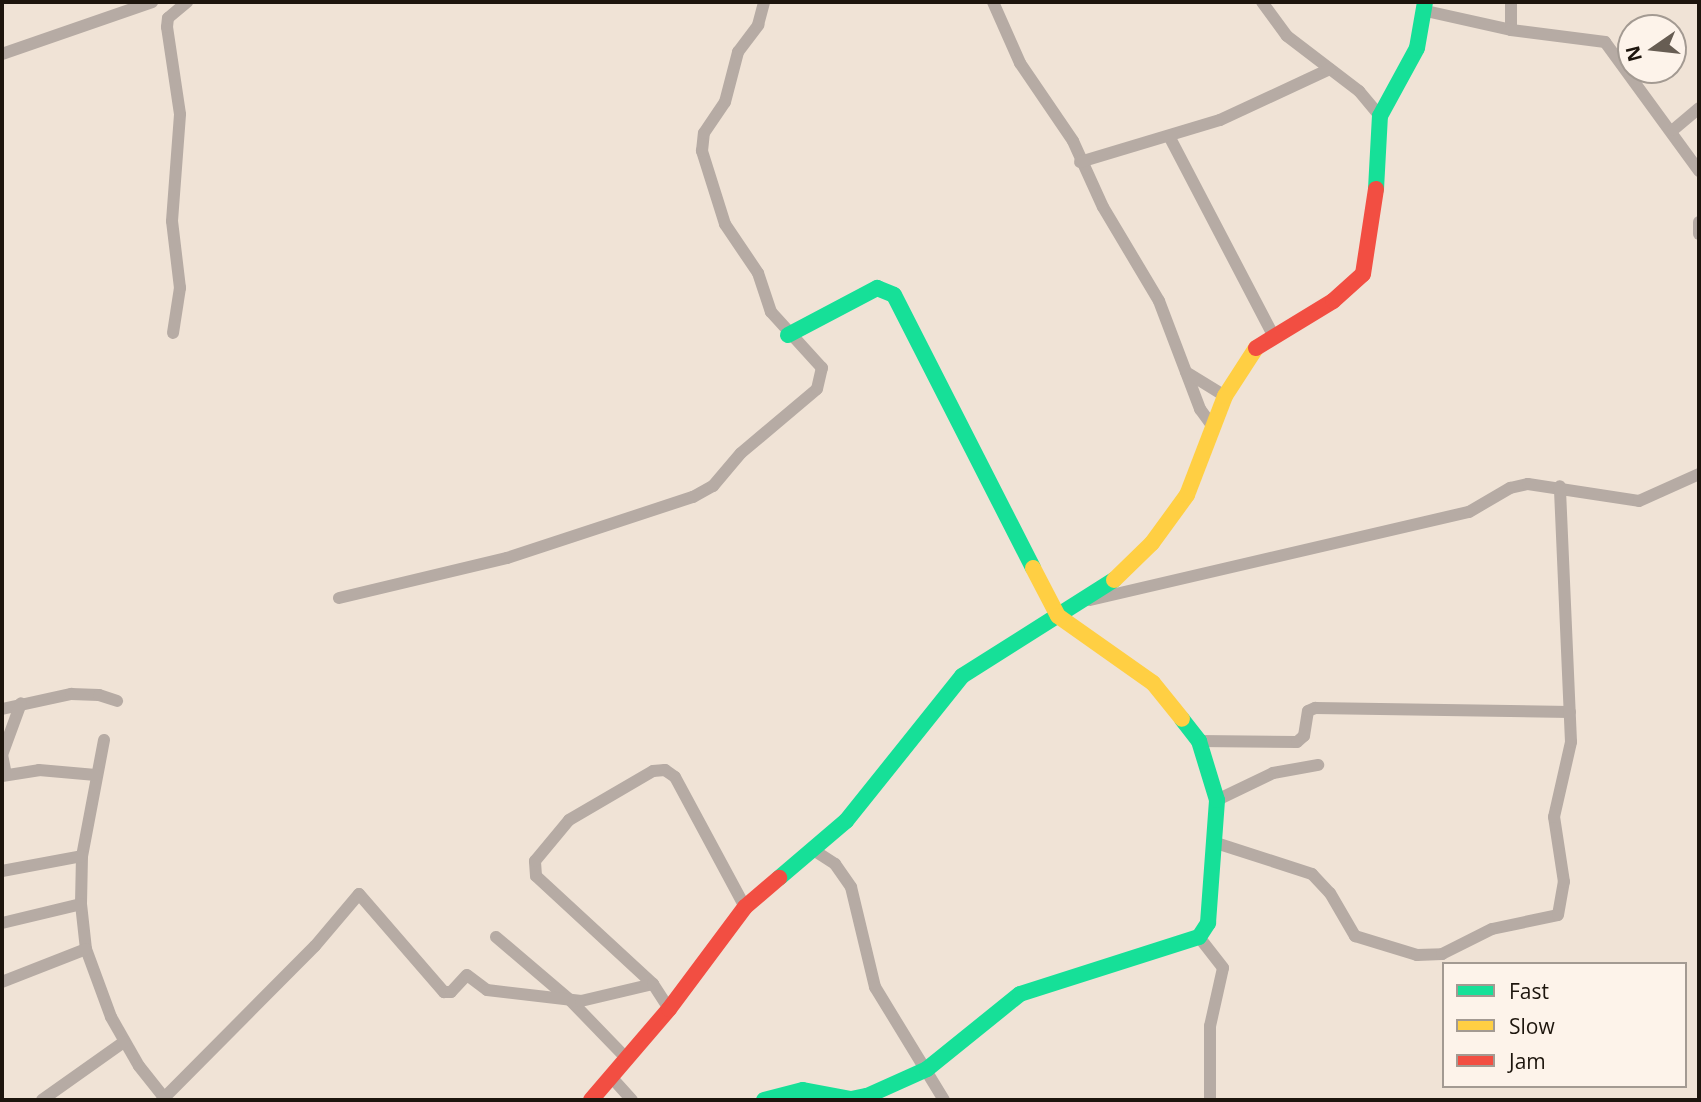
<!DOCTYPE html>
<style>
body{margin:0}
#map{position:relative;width:1701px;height:1102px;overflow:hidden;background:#f0e3d6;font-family:"Open Sans",sans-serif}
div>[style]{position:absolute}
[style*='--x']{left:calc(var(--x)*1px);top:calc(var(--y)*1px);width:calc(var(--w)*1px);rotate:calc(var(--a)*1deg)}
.street>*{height:12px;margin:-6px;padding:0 6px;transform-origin:6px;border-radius:6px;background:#b6aba4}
.fast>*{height:16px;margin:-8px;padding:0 8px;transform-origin:8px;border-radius:8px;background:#16e098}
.slow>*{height:16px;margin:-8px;padding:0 8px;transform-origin:8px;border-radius:8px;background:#ffcf43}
.jam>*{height:16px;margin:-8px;padding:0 8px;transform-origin:8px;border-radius:8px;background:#f24e42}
span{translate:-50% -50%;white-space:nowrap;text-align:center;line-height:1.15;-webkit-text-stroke:7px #fdf3ea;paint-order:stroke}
.frame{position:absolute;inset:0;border:4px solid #1d150d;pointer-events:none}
.legend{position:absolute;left:1442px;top:962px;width:245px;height:126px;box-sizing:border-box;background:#fdf3ea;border:2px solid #a39a92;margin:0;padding:9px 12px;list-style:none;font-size:21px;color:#1d150d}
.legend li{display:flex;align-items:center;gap:14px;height:35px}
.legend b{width:35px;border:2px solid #a39a92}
.north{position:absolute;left:1617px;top:14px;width:70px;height:70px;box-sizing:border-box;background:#fdf3ea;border:2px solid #a39a92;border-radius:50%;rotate:256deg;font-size:19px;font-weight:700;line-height:28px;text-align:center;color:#1d150d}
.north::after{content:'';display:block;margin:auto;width:24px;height:32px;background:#675d53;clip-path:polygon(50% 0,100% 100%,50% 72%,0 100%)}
</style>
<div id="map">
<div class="street">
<div style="--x:993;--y:2;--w:67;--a:66.1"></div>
<div style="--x:1020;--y:63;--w:94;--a:55.8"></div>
<div style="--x:1073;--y:141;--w:72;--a:65.6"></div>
<div style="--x:1103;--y:207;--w:109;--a:59.2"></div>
<div style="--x:1159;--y:301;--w:116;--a:69.2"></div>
<div style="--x:1200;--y:409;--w:22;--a:54"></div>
<div style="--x:1262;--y:2;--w:42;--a:53.7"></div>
<div style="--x:1287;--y:36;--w:91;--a:37.4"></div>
<div style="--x:1359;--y:91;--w:33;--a:50"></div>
<div style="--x:1511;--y:2;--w:28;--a:90"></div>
<div style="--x:1426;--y:11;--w:87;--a:12.6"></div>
<div style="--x:1511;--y:30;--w:95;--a:7.3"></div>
<div style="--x:1605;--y:42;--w:160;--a:53.9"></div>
<div style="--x:2;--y:54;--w:159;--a:-19.1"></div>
<div style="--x:1673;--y:130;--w:34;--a:-40"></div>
<div style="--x:1169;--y:136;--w:225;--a:62.4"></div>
<div style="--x:1080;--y:162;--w:146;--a:-16.7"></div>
<div style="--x:1220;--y:120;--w:121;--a:-24.9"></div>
<div style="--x:1699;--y:222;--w:12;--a:90"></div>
<div style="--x:173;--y:333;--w:46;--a:-81.2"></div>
<div style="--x:180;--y:288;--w:67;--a:-96.8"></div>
<div style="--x:172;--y:221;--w:107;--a:-85.7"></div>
<div style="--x:180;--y:114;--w:88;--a:-98.5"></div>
<div style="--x:167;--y:27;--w:9;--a:-84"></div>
<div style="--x:168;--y:18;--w:25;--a:-40"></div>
<div style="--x:1186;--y:372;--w:46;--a:31.6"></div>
<div style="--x:339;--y:598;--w:173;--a:-13.4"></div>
<div style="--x:507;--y:558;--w:196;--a:-18.2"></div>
<div style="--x:693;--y:497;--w:23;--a:-29"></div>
<div style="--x:713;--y:486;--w:43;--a:-49.7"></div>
<div style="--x:741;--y:453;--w:99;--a:-40.1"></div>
<div style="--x:817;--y:389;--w:22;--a:-77"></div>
<div style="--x:822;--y:368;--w:76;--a:-132.3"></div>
<div style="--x:771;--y:312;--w:41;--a:-108.4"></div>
<div style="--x:758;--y:273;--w:59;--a:-124"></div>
<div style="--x:725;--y:224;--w:77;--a:-107.5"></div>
<div style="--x:702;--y:151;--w:18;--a:-84"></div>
<div style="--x:704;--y:133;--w:37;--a:-56"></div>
<div style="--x:725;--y:102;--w:52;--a:-75.4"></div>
<div style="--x:738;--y:52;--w:34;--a:-53"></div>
<div style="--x:758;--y:25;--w:24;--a:-75"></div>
<div style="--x:1090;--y:600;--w:389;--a:-13.1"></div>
<div style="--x:1469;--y:512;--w:48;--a:-30.3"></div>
<div style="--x:1510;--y:488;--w:18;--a:-13"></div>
<div style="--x:1528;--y:484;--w:112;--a:8.7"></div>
<div style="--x:1639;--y:501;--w:66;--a:-24.2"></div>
<div style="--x:2;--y:709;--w:71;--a:-12.3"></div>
<div style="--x:71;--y:694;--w:28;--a:2"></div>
<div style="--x:99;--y:695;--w:19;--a:18"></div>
<div style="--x:104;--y:740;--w:118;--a:100.7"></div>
<div style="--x:82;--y:856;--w:48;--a:91.2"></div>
<div style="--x:81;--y:904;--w:45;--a:83.7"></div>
<div style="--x:86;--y:949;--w:72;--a:69.8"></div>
<div style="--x:111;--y:1017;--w:56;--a:60.3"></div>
<div style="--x:139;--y:1066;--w:43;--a:51.5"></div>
<div style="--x:1199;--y:741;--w:98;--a:0.6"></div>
<div style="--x:1297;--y:742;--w:9;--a:-41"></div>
<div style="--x:1304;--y:736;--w:25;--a:-81"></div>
<div style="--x:1308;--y:711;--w:8;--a:-23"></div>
<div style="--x:1315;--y:708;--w:255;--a:0.9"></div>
<div style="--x:6;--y:775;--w:20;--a:-101"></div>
<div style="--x:2;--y:755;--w:55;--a:-69.9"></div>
<div style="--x:2;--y:776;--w:37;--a:-9"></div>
<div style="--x:39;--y:770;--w:57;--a:5"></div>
<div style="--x:1217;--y:800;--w:62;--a:-25.7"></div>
<div style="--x:1273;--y:773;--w:46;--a:-10.1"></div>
<div style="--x:1213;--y:842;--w:104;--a:17.9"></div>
<div style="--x:1312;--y:874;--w:26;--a:47"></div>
<div style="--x:1330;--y:893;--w:50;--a:59.8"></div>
<div style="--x:1355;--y:936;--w:65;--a:17"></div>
<div style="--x:1417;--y:955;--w:25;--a:-2"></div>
<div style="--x:1442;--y:954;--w:56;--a:-26.6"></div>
<div style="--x:1492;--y:929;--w:67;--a:-12"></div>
<div style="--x:1558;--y:915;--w:34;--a:-80"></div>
<div style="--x:1564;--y:882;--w:66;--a:-98.7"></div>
<div style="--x:1554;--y:817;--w:77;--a:-77.2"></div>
<div style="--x:1571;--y:742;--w:256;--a:-92.5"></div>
<div style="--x:815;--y:851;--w:24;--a:33"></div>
<div style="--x:835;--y:864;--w:28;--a:55"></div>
<div style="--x:851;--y:887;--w:103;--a:76.5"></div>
<div style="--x:875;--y:987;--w:132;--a:58.6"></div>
<div style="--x:2;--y:871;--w:81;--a:-10.6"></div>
<div style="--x:2;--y:923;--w:81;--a:-13.5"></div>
<div style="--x:496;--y:937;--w:97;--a:40.4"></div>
<div style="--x:570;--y:1000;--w:83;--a:46"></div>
<div style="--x:1199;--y:937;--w:39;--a:52"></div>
<div style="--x:1223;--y:968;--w:59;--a:102.6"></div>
<div style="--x:1210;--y:1026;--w:74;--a:90"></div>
<div style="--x:2;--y:982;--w:90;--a:-21.4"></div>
<div style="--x:653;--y:984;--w:159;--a:-137.3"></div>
<div style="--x:536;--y:876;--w:15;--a:-94"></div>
<div style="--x:535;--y:861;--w:53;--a:-50.3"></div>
<div style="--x:569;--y:820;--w:97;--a:-30.3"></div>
<div style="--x:653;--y:771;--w:12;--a:-5"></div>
<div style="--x:665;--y:770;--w:12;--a:35"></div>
<div style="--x:675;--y:777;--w:148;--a:61.7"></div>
<div style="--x:613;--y:1079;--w:28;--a:48"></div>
<div style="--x:42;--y:1100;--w:100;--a:-35.3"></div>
<div style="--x:162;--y:1100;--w:217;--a:-45.2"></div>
<div style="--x:315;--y:946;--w:68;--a:-49.8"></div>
<div style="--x:359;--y:894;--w:130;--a:49.1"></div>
<div style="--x:444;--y:992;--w:7;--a:0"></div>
<div style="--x:451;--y:992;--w:23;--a:-47"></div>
<div style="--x:467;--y:975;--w:25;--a:37"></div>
<div style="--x:487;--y:990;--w:95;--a:6.7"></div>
<div style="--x:581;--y:1001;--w:74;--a:-13.3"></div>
<div style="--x:653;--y:984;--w:30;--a:57"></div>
</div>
<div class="fast">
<div style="--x:1376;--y:189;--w:73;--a:-86.9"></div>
<div style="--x:1380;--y:116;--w:77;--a:-61.4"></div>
<div style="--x:1417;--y:48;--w:47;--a:-80.1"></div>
<div style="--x:788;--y:335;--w:101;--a:-27.8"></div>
<div style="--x:877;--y:288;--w:18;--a:22"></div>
<div style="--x:894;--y:295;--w:306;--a:63"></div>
<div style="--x:779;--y:878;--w:88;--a:-40.4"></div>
<div style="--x:846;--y:821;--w:186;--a:-51.3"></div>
<div style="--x:962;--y:676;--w:180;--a:-32.3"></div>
<div style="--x:764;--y:1100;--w:40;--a:-14.4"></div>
<div style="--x:803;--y:1090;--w:49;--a:10.6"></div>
<div style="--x:851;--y:1099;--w:16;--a:-11"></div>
<div style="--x:867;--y:1096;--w:66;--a:-24.2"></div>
<div style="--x:927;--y:1069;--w:119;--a:-38.9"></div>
<div style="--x:1020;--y:994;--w:188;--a:-17.7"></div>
<div style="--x:1199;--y:937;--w:17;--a:-57"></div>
<div style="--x:1208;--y:923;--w:123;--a:-85.8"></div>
<div style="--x:1217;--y:800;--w:62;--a:-107"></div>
<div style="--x:1199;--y:741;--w:28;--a:-128"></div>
</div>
<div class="slow">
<div style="--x:1033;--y:568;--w:54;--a:62.5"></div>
<div style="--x:1058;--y:616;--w:116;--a:35.2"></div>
<div style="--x:1153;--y:683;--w:46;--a:51.1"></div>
<div style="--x:1114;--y:580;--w:53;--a:-44.2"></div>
<div style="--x:1152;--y:543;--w:59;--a:-53.9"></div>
<div style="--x:1187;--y:495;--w:106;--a:-69"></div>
<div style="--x:1225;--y:396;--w:57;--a:-57.1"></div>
</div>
<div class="jam">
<div style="--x:1256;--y:348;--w:90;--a:-31.4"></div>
<div style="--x:1333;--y:301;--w:40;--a:-42"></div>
<div style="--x:1363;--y:274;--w:86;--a:-81.3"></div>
<div style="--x:591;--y:1100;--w:120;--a:-49.4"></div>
<div style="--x:669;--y:1009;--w:127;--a:-53.3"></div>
<div style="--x:745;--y:907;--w:45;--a:-40.5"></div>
</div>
<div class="frame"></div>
<ul class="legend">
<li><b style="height:9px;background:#16e098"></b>Fast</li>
<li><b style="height:9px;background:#ffcf43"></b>Slow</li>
<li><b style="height:9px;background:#f24e42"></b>Jam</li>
</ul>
<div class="north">N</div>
</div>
